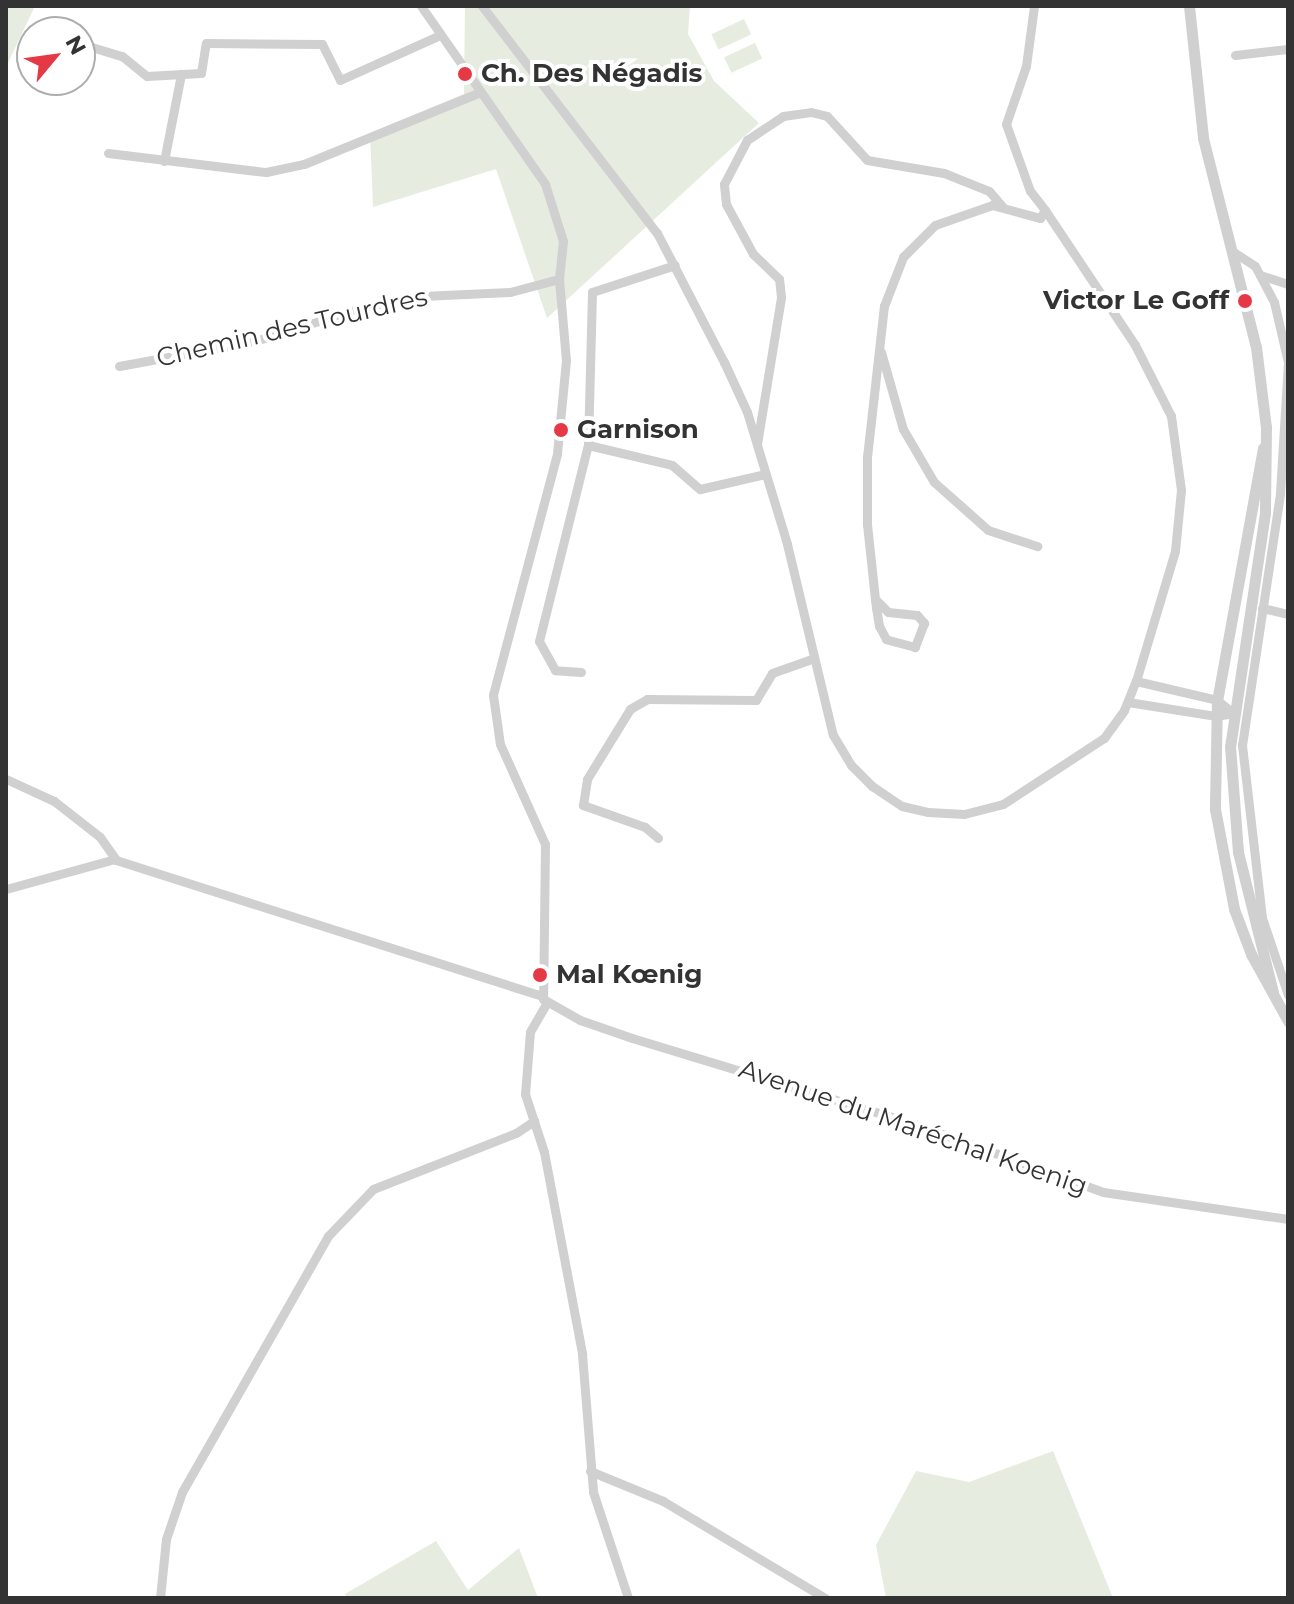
<!DOCTYPE html>
<meta charset="utf-8">
<style>
body{margin:0}
#map{position:relative;width:1294px;height:1604px;overflow:hidden;background:#fff;font-family:Montserrat,sans-serif}
div>[style]{position:absolute}
[style*='--x']{left:calc(var(--x)*1px);top:calc(var(--y)*1px);width:calc(var(--w)*1px);rotate:calc(var(--a)*1deg)}
.green>*{inset:0;background:#e6ecdf;transform-origin:0 0}
.minor>*{height:9px;margin:-4.5px;padding:0 4.5px;transform-origin:4.5px;border-radius:4.5px;background:#d0d0d0}
.tertiary>*{height:11px;margin:-5.5px;padding:0 5.5px;transform-origin:5.5px;border-radius:5.5px;background:#d0d0d0}
.dots>*{width:22px;height:22px;translate:-50% -50%;box-sizing:border-box;border:4px solid #fff;border-radius:50%}
span{translate:-50% -50%;white-space:nowrap;text-align:center;line-height:1.15;-webkit-text-stroke:8px #fff;paint-order:stroke}
.poi-label{font-size:26px;color:#333;font-weight:700}
.left{translate:0 -50%;text-align:left}
.right{translate:-100% -50%;text-align:right}
.street-label{font-size:26px;color:#333}
.frame{position:absolute;inset:0;border:8px solid #333;pointer-events:none}
.north{position:absolute;left:16px;top:16px;width:80px;height:80px;box-sizing:border-box;background:#fff;border:2px solid #adadad;border-radius:50%;rotate:61deg;font-size:22px;font-weight:700;line-height:32px;text-align:center;color:#333}
.north::after{content:'';display:block;margin:auto;width:28px;height:36px;background:#e63946;clip-path:polygon(50% 0,100% 100%,50% 72%,0 100%)}
</style>
<div id="map">
<div class="green">
<div style="clip-path:polygon(6px 6px,35px 6px,6px 67px)"></div>
<div style="clip-path:polygon(465px 6px,690px 6px,688px 34px,714px 81px,759px 123px,547px 318px,496px 169px,373px 207px,370px 133px,464px 94px)"></div>
<div style="left:744px;top:19px;width:17px;height:36px;rotate:65deg"></div>
<div style="left:755px;top:43px;width:17px;height:34px;rotate:65deg"></div>
<div style="clip-path:polygon(1053px 1451px,1113px 1598px,886px 1598px,876px 1545px,916px 1471px,969px 1482px)"></div>
<div style="clip-path:polygon(436px 1541px,468px 1590px,519px 1548px,538px 1598px,346px 1598px,345px 1594px)"></div>
</div>
<div class="minor">
<div style="--x:421;--y:6;--w:217;--a:55.1"></div>
<div style="--x:545;--y:184;--w:60;--a:72.5"></div>
<div style="--x:563;--y:241;--w:38;--a:96"></div>
<div style="--x:559;--y:279;--w:81;--a:85.1"></div>
<div style="--x:566;--y:360;--w:94;--a:95.5"></div>
<div style="--x:557;--y:454;--w:249;--a:104.9"></div>
<div style="--x:493;--y:695;--w:49;--a:81.9"></div>
<div style="--x:500;--y:744;--w:110;--a:65.8"></div>
<div style="--x:545;--y:844;--w:155;--a:90.7"></div>
<div style="--x:543;--y:999;--w:43;--a:29.6"></div>
<div style="--x:580;--y:1020;--w:55;--a:19.1"></div>
<div style="--x:632;--y:1038;--w:286;--a:16.9"></div>
<div style="--x:906;--y:1121;--w:209;--a:19.8"></div>
<div style="--x:1103;--y:1192;--w:187;--a:8.3"></div>
<div style="--x:482;--y:6;--w:287;--a:52.4"></div>
<div style="--x:657;--y:233;--w:145;--a:62.6"></div>
<div style="--x:724;--y:362;--w:55;--a:65.3"></div>
<div style="--x:747;--y:412;--w:138;--a:73.1"></div>
<div style="--x:787;--y:544;--w:196;--a:76.5"></div>
<div style="--x:833;--y:735;--w:35;--a:59"></div>
<div style="--x:851;--y:765;--w:30;--a:45"></div>
<div style="--x:872;--y:786;--w:36;--a:34"></div>
<div style="--x:902;--y:806;--w:27;--a:13"></div>
<div style="--x:928;--y:812;--w:36;--a:3"></div>
<div style="--x:964;--y:814;--w:40;--a:-14.4"></div>
<div style="--x:1003;--y:804;--w:121;--a:-33.2"></div>
<div style="--x:1104;--y:738;--w:34;--a:-54"></div>
<div style="--x:1124;--y:710;--w:31;--a:-68"></div>
<div style="--x:1136;--y:681;--w:136;--a:-73.3"></div>
<div style="--x:1175;--y:551;--w:61;--a:-84.4"></div>
<div style="--x:1181;--y:490;--w:75;--a:-97.7"></div>
<div style="--x:1171;--y:416;--w:80;--a:-116.9"></div>
<div style="--x:1135;--y:345;--w:162;--a:-123.7"></div>
<div style="--x:85;--y:45;--w:39;--a:17"></div>
<div style="--x:122;--y:56;--w:32;--a:39"></div>
<div style="--x:147;--y:76;--w:54;--a:-3.2"></div>
<div style="--x:201;--y:73;--w:30;--a:-81"></div>
<div style="--x:206;--y:43;--w:116;--a:0.5"></div>
<div style="--x:322;--y:44;--w:40;--a:63.4"></div>
<div style="--x:340;--y:80;--w:107;--a:-24.2"></div>
<div style="--x:1235;--y:55;--w:53;--a:-6.5"></div>
<div style="--x:108;--y:153;--w:159;--a:6.9"></div>
<div style="--x:266;--y:172;--w:39;--a:-12"></div>
<div style="--x:304;--y:164;--w:188;--a:-22.2"></div>
<div style="--x:164;--y:161;--w:89;--a:-78.9"></div>
<div style="--x:1232;--y:251;--w:27;--a:33"></div>
<div style="--x:1255;--y:266;--w:41;--a:62.2"></div>
<div style="--x:1274;--y:302;--w:62;--a:76.9"></div>
<div style="--x:1288;--y:362;--w:132;--a:93.5"></div>
<div style="--x:1280;--y:494;--w:254;--a:98.6"></div>
<div style="--x:1242;--y:745;--w:174;--a:83.4"></div>
<div style="--x:1262;--y:918;--w:81;--a:71.3"></div>
<div style="--x:1260;--y:275;--w:29;--a:18"></div>
<div style="--x:881;--y:352;--w:80;--a:74.1"></div>
<div style="--x:903;--y:429;--w:61;--a:59.7"></div>
<div style="--x:934;--y:482;--w:72;--a:41.6"></div>
<div style="--x:988;--y:530;--w:52;--a:18.1"></div>
<div style="--x:119;--y:366;--w:138;--a:-10.4"></div>
<div style="--x:255;--y:341;--w:117;--a:-17.4"></div>
<div style="--x:367;--y:306;--w:56;--a:-10.3"></div>
<div style="--x:422;--y:296;--w:88;--a:-2.6"></div>
<div style="--x:510;--y:292;--w:51;--a:-14.9"></div>
<div style="--x:757;--y:444;--w:149;--a:-80.7"></div>
<div style="--x:781;--y:297;--w:18;--a:-96"></div>
<div style="--x:779;--y:279;--w:36;--a:-136"></div>
<div style="--x:753;--y:254;--w:57;--a:-118.4"></div>
<div style="--x:726;--y:204;--w:20;--a:-96"></div>
<div style="--x:724;--y:184;--w:50;--a:-62.4"></div>
<div style="--x:747;--y:140;--w:43;--a:-33.7"></div>
<div style="--x:783;--y:116;--w:28;--a:-8"></div>
<div style="--x:811;--y:112;--w:16;--a:14"></div>
<div style="--x:827;--y:116;--w:59;--a:47.7"></div>
<div style="--x:867;--y:160;--w:78;--a:9.6"></div>
<div style="--x:944;--y:173;--w:48;--a:21.8"></div>
<div style="--x:989;--y:191;--w:20;--a:49"></div>
<div style="--x:588;--y:445;--w:153;--a:-88.5"></div>
<div style="--x:592;--y:292;--w:87;--a:-18"></div>
<div style="--x:875;--y:599;--w:18;--a:45"></div>
<div style="--x:888;--y:612;--w:29;--a:6"></div>
<div style="--x:917;--y:615;--w:11;--a:49"></div>
<div style="--x:924;--y:623;--w:26;--a:111"></div>
<div style="--x:915;--y:647;--w:30;--a:-165"></div>
<div style="--x:886;--y:639;--w:15;--a:-118"></div>
<div style="--x:879;--y:626;--w:18;--a:-99"></div>
<div style="--x:876;--y:608;--w:9;--a:-96"></div>
<div style="--x:875;--y:599;--w:75;--a:-96.1"></div>
<div style="--x:867;--y:524;--w:67;--a:-90"></div>
<div style="--x:867;--y:457;--w:152;--a:-83.6"></div>
<div style="--x:884;--y:306;--w:53;--a:-68.8"></div>
<div style="--x:903;--y:257;--w:45;--a:-45"></div>
<div style="--x:935;--y:225;--w:60;--a:-19.3"></div>
<div style="--x:992;--y:205;--w:50;--a:15.2"></div>
<div style="--x:1040;--y:218;--w:9;--a:-58"></div>
<div style="--x:1045;--y:210;--w:24;--a:-128"></div>
<div style="--x:1030;--y:191;--w:71;--a:-109.7"></div>
<div style="--x:1006;--y:124;--w:61;--a:-71"></div>
<div style="--x:1026;--y:66;--w:61;--a:-82.4"></div>
<div style="--x:1262;--y:608;--w:27;--a:13"></div>
<div style="--x:581;--y:672;--w:26;--a:-176"></div>
<div style="--x:555;--y:670;--w:33;--a:-119"></div>
<div style="--x:539;--y:641;--w:202;--a:-76"></div>
<div style="--x:588;--y:445;--w:86;--a:13.4"></div>
<div style="--x:672;--y:465;--w:37;--a:41"></div>
<div style="--x:700;--y:489;--w:67;--a:-13"></div>
<div style="--x:1136;--y:681;--w:83;--a:13.2"></div>
<div style="--x:1217;--y:700;--w:21;--a:39"></div>
<div style="--x:1128;--y:702;--w:88;--a:9.1"></div>
<div style="--x:1215;--y:716;--w:18;--a:-9"></div>
<div style="--x:6;--y:779;--w:53;--a:24.6"></div>
<div style="--x:54;--y:801;--w:58;--a:38"></div>
<div style="--x:100;--y:837;--w:28;--a:55"></div>
<div style="--x:116;--y:860;--w:445;--a:17.7"></div>
<div style="--x:658;--y:838;--w:17;--a:-140"></div>
<div style="--x:645;--y:827;--w:66;--a:-160.5"></div>
<div style="--x:583;--y:805;--w:26;--a:-81"></div>
<div style="--x:587;--y:779;--w:82;--a:-58.4"></div>
<div style="--x:630;--y:709;--w:20;--a:-30"></div>
<div style="--x:647;--y:699;--w:109;--a:0.5"></div>
<div style="--x:756;--y:700;--w:31;--a:-59"></div>
<div style="--x:772;--y:673;--w:42;--a:-19.3"></div>
<div style="--x:6;--y:889;--w:113;--a:-15.4"></div>
<div style="--x:546;--y:1004;--w:32;--a:120"></div>
<div style="--x:530;--y:1032;--w:62;--a:94.6"></div>
<div style="--x:525;--y:1094;--w:61;--a:71.9"></div>
<div style="--x:544;--y:1152;--w:206;--a:79.3"></div>
<div style="--x:582;--y:1354;--w:138;--a:85.4"></div>
<div style="--x:593;--y:1492;--w:112;--a:71.7"></div>
<div style="--x:590;--y:1471;--w:79;--a:22.3"></div>
<div style="--x:663;--y:1501;--w:189;--a:30.9"></div>
<div style="--x:160;--y:1598;--w:59;--a:-84.2"></div>
<div style="--x:166;--y:1539;--w:50;--a:-71.2"></div>
<div style="--x:182;--y:1492;--w:295;--a:-60.3"></div>
<div style="--x:328;--y:1236;--w:65;--a:-46.2"></div>
<div style="--x:373;--y:1189;--w:154;--a:-21.4"></div>
<div style="--x:516;--y:1133;--w:22;--a:-34"></div>
</div>
<div class="tertiary">
<div style="--x:1189;--y:6;--w:133;--a:83.9"></div>
<div style="--x:1203;--y:138;--w:216;--a:75.8"></div>
<div style="--x:1256;--y:347;--w:81;--a:82.9"></div>
<div style="--x:1266;--y:427;--w:86;--a:90.7"></div>
<div style="--x:1265;--y:513;--w:236;--a:98.5"></div>
<div style="--x:1230;--y:746;--w:106;--a:85.7"></div>
<div style="--x:1238;--y:852;--w:144;--a:76"></div>
<div style="--x:1263;--y:448;--w:256;--a:100.3"></div>
<div style="--x:1217;--y:700;--w:109;--a:91.1"></div>
<div style="--x:1215;--y:809;--w:102;--a:79.2"></div>
<div style="--x:1234;--y:909;--w:48;--a:69.3"></div>
<div style="--x:1251;--y:954;--w:77;--a:61.1"></div>
</div>
<div class="dots">
<div style="left:465px;top:74px;background:#e63946"></div>
<div style="left:1245px;top:301px;background:#e63946"></div>
<div style="left:561px;top:430px;background:#e63946"></div>
<div style="left:540px;top:975px;background:#e63946"></div>
</div>
<div class="poi-label">
<span class="left" style="left:481px;top:74px">Ch. Des Négadis</span>
<span class="right" style="left:1229px;top:301px">Victor Le Goff</span>
<span class="left" style="left:577px;top:430px">Garnison</span>
<span class="left" style="left:556px;top:975px">Mal Kœnig</span>
</div>
<div class="street-label">
<span style="left:292px;top:328px;rotate:-13deg">Chemin des Tourdres</span>
<span style="left:913px;top:1128px;rotate:19deg">Avenue du Maréchal Koenig</span>
</div>
<div class="frame"></div>
<div class="north">N</div>
</div>
